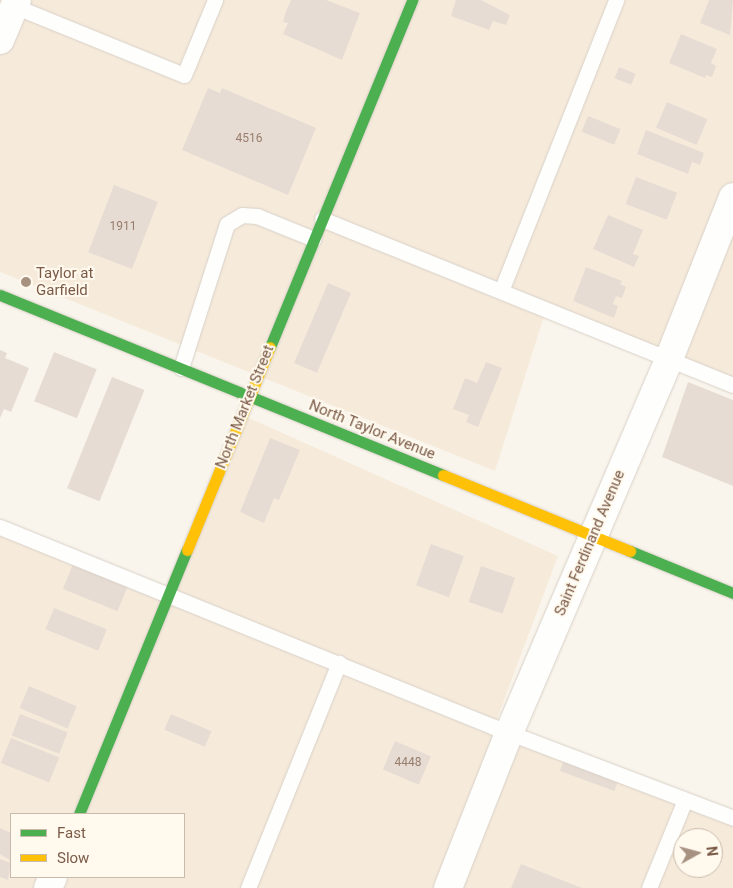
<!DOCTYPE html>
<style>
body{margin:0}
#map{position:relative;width:733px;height:888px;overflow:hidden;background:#f9f5ec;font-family:Roboto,sans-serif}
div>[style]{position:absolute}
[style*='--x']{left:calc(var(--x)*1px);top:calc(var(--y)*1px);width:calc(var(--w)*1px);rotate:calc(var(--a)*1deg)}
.residential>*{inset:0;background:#f6ebdb}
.building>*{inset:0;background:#e6dcd3;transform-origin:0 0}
.roads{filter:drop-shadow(0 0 1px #d8d0c8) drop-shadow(0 0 1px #d8d0c8)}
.lane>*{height:15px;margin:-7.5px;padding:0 7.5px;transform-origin:7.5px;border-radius:7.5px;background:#fefefc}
.street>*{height:28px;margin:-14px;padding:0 14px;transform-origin:14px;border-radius:14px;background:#fefefc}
.fast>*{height:11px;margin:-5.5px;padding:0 5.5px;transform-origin:5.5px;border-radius:5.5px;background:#4caf50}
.slow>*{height:11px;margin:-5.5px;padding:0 5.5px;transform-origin:5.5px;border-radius:5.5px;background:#ffc107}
.dots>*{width:14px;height:14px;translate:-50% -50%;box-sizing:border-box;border:2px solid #fff9ee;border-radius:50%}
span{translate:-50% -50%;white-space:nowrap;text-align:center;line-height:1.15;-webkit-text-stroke:4px #fff9ee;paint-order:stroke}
.number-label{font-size:12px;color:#987d6c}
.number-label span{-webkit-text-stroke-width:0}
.poi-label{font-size:15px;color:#7b5b47}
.left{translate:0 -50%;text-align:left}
.street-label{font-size:15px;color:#7b5b47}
.legend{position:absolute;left:10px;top:813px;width:175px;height:65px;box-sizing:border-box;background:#fff9ee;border:1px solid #cabaab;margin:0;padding:6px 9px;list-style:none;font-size:15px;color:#7b5b47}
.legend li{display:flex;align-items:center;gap:10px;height:25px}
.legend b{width:25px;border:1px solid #cabaab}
.north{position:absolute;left:673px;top:828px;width:50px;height:50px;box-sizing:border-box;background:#fff9ee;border:1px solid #cabaab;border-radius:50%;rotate:83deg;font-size:14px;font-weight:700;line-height:20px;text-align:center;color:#7b5b47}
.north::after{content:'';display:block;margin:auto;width:18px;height:22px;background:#a79181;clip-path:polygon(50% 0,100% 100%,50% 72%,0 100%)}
</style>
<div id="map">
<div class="residential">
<div style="clip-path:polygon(0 0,733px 0,733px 197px,669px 359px,546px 310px,495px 471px,0 272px)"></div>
<div style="clip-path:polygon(733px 229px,733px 378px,680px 356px)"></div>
<div style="clip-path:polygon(evenodd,242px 415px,558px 556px,494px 727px,733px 818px,733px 888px,0 888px,0 533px,170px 593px,242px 415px,11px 814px,184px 814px,184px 877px,11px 877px,11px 814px,242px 415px,683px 838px,713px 838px,713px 868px,683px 868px,683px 838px)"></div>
</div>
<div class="building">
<div style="clip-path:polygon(291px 0,326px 0,360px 13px,342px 60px,283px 34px,288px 23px,283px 22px,285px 14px)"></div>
<div style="clip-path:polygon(456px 0,481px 0,510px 15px,506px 25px,493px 21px,489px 30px,451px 16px)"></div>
<div style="clip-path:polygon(709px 0,733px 0,730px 35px,700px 23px)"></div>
<div style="clip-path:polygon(681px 34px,717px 49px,711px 63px,716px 66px,712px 77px,706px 75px,705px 78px,669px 63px)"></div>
<div style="left:619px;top:67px;width:18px;height:12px;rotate:22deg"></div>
<div style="clip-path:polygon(208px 88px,220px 93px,222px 88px,316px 128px,288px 195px,182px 150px)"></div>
<div style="left:667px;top:102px;width:44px;height:28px;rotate:23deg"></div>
<div style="left:588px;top:116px;width:35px;height:17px;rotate:22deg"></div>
<div style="clip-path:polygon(646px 130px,704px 153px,700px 165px,692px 162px,688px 174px,637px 154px)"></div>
<div style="left:636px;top:177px;width:44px;height:29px;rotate:21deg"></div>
<div style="left:114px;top:185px;width:47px;height:72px;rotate:21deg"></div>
<div style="clip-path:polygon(608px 215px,643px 230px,633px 254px,639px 256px,634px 267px,593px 249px)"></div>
<div style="clip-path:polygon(586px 267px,622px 281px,620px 284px,626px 287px,622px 298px,616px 296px,613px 304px,618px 306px,614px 318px,573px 301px)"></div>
<div style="left:328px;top:283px;width:25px;height:87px;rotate:23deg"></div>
<div style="clip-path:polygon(0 350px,7px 353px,5px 358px,29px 368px,11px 412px,4px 409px,0 418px)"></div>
<div style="left:54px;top:352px;width:46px;height:53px;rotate:22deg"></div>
<div style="clip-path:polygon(486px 362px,502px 368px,478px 427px,466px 422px,469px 415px,453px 409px,465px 378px,477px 383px)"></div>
<div style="left:112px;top:377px;width:35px;height:120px;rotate:22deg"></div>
<div style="clip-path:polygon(688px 382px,733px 400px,733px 486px,662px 457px)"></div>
<div style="clip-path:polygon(270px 438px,300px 450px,279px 500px,274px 498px,264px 523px,240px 512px)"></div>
<div style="left:431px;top:544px;width:35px;height:44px;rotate:20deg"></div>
<div style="left:73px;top:564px;width:59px;height:27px;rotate:22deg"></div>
<div style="left:481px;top:566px;width:36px;height:38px;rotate:19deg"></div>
<div style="left:54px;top:608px;width:57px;height:23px;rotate:22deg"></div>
<div style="left:29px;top:686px;width:52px;height:24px;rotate:23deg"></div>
<div style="left:20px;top:714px;width:51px;height:23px;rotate:21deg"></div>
<div style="left:171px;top:714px;width:44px;height:17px;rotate:23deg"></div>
<div style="left:11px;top:738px;width:52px;height:27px;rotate:22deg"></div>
<div style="left:395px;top:741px;width:39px;height:31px;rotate:23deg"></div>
<div style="left:565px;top:757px;width:58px;height:15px;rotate:20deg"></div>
<div style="clip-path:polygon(0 828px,11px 833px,11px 861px,0 854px)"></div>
<div style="clip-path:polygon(0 859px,11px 863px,8px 880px,0 877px)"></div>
<div style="clip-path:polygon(521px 864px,582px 888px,511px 888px)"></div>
</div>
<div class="roads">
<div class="lane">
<div style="--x:14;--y:6;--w:183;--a:22.1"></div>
<div style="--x:184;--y:75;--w:81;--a:-67.5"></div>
<div style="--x:322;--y:219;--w:443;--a:22"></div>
<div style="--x:501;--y:291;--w:313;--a:-68.4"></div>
<div style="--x:181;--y:368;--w:151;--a:-72.3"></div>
<div style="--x:227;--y:224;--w:17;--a:-31"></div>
<div style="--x:242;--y:215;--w:15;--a:4"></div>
<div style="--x:257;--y:216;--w:61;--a:22"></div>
<div style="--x:0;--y:527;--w:533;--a:22.04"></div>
<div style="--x:494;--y:727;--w:256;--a:20.8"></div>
<div style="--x:248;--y:888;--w:243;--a:-68"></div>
<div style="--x:649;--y:888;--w:95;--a:-67.8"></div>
</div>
<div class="street">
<div style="--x:0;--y:40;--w:43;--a:-67"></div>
<div style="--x:48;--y:888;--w:12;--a:-66"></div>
<div style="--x:448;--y:888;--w:167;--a:-68.5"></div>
<div style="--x:509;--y:733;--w:407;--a:-66.8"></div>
<div style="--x:669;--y:359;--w:174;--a:-68.4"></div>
</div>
<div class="fast">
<div style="--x:0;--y:295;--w:478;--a:22.1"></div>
<div style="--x:270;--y:347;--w:375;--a:-67.7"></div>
<div style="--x:630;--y:551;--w:111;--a:22.2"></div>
<div style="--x:79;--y:814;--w:285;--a:-67.8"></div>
</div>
<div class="slow">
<div style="--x:443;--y:475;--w:202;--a:22.1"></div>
<div style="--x:187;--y:550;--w:219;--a:-67.8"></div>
</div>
</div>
<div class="dots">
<div style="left:26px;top:282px;background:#a79181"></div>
</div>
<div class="number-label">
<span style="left:249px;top:139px">4516</span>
<span style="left:123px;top:227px">1911</span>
<span style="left:408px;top:763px">4448</span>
</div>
<div class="poi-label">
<span class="left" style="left:36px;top:282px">Taylor at<br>Garfield</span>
</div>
<div class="street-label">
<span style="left:245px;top:407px;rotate:-68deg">North Market Street</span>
<span style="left:372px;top:430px;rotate:22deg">North Taylor Avenue</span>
<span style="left:590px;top:543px;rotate:-67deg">Saint Ferdinand Avenue</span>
</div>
<ul class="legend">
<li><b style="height:6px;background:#4caf50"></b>Fast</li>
<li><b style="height:6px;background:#ffc107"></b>Slow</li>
</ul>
<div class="north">N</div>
</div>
